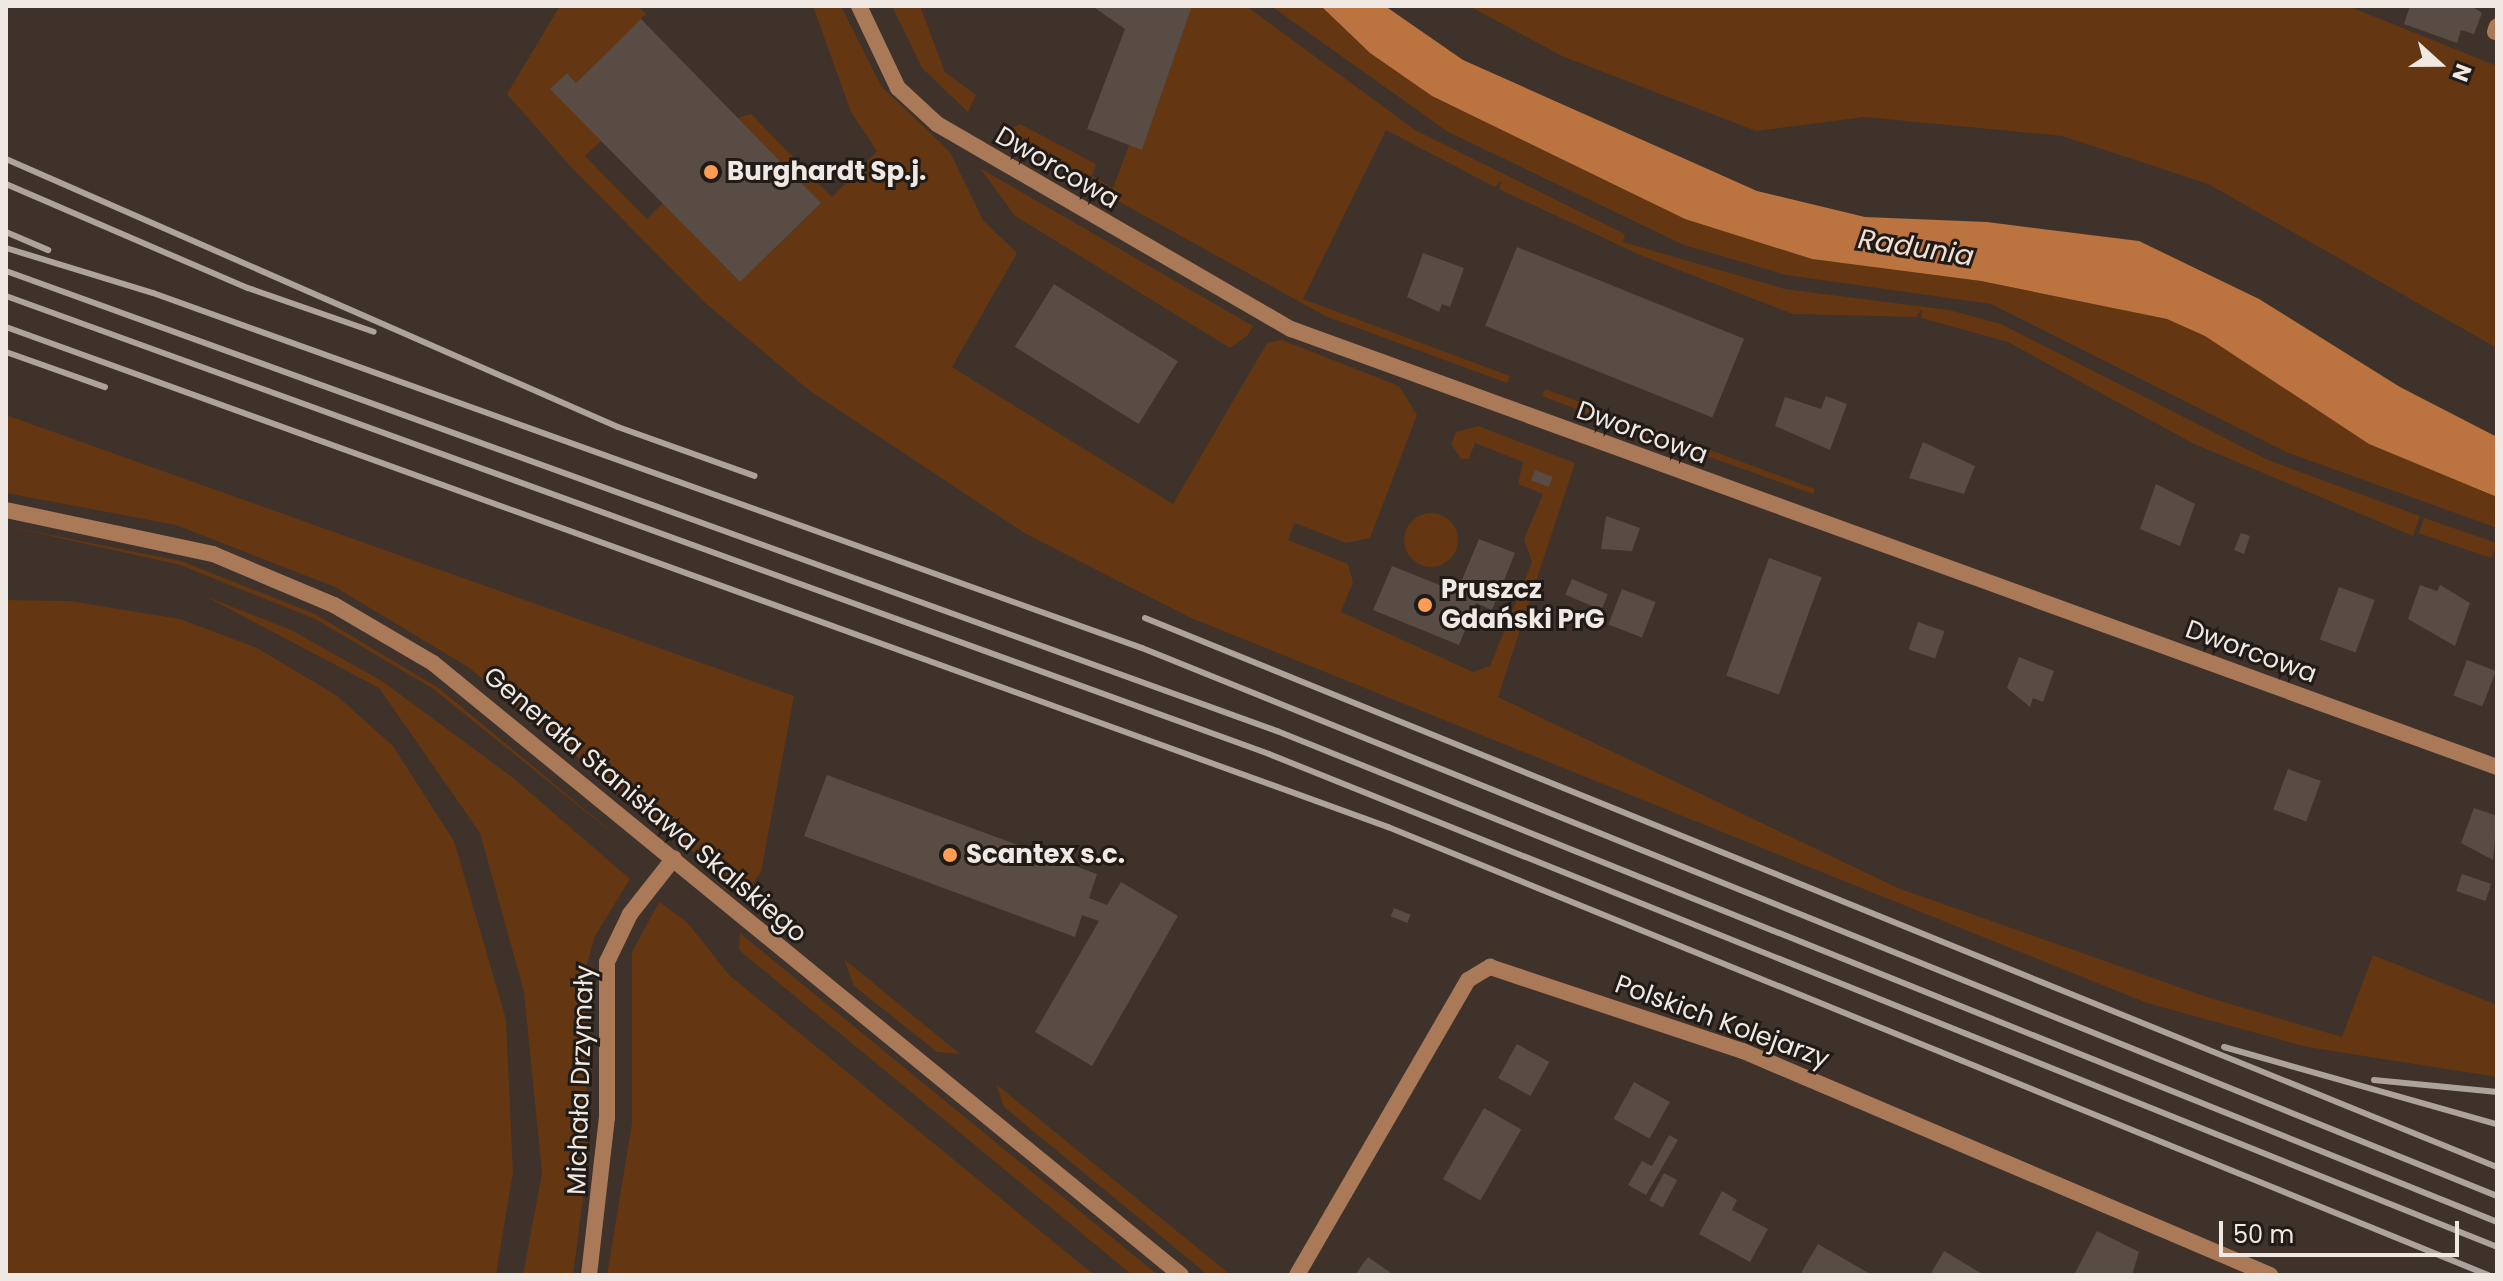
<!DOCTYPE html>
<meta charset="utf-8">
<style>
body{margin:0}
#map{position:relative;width:2503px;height:1281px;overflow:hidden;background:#3e322a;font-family:Poppins,sans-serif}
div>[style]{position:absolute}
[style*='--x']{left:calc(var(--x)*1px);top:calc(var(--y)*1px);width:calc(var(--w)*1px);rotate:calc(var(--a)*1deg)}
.green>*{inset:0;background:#643612;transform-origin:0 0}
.round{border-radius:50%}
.water>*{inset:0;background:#bb733f}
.building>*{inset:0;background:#594c44;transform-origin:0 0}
.minor>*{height:16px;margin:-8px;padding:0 8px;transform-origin:8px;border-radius:8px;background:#aa7958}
.tertiary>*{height:16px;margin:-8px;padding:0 8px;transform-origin:8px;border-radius:8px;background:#aa7958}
.rail>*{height:6px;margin:-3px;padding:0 3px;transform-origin:3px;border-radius:3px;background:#aca39c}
.dots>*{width:22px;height:22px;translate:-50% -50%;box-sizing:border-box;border:4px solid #211b17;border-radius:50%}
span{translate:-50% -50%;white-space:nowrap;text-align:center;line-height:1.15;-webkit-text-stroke:6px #211b17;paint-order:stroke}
.street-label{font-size:26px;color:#f0e8e2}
.poi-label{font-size:26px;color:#f0e8e2;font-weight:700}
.left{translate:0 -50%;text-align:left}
.water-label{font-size:28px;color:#f4e0d3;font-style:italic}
.frame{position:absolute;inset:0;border:8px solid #f0e8e2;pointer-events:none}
.north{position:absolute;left:2399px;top:24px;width:80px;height:80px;-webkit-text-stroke:6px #211b17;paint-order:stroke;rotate:111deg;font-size:22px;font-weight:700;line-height:32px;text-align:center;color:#f0e8e2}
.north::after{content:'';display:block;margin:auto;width:28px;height:36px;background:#f0e8e2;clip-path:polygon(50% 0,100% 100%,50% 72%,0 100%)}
.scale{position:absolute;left:2219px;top:1221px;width:240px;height:36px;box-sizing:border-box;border:4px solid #f0e8e2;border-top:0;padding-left:10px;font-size:24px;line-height:28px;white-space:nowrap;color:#f0e8e2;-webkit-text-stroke:6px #211b17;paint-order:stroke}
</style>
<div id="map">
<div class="green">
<div style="clip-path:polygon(560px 6px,638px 6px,646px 14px,576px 83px,567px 73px,551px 89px,602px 140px,585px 156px,647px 219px,663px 203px,740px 282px,821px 203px,738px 118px,751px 114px,832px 197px,877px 151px,851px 112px,813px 6px,841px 6px,881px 86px,950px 152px,983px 220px,1017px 253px,952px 367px,1173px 504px,1267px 343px,1282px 340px,1399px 386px,1417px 415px,1370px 538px,1346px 543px,1295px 523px,1288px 540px,1348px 564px,1353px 582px,1341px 612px,1473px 672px,1490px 666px,1532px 562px,1524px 539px,1543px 494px,1518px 484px,1523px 462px,1475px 443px,1469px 459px,1461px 459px,1451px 444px,1456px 432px,1478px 426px,1575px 463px,1498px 697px,1898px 888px,2207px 997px,2342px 1037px,2373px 955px,2497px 1005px,2497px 1077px,2307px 1047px,2147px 1003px,1191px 618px,1026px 534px,810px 391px,703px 301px,571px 167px,507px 94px)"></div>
<div style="clip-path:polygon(892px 6px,920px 6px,945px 72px,976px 95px,968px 112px,922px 68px)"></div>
<div style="clip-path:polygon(1192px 6px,1246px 6px,1415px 130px,1625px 234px,1623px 242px,1785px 289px,1949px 310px,2001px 324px,2268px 460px,2420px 516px,2413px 536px,2192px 443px,2008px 342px,1921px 318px,1922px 309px,1916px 317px,1793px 314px,1640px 255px,1499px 189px,1502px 180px,1495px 187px,1386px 130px,1303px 299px,1510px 376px,1507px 383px,1325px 316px,1010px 141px,1008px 130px,1020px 124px,1096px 164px,1092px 176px,1113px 188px,1129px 145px,1142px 149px)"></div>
<div style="clip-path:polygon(1271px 6px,1321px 6px,1370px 53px,1432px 96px,1685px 219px,1812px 259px,1981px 281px,2167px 319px,2205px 336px,2369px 444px,2497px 497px,2497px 528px,2286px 452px,1991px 304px,1786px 275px,1684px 245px,1448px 132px)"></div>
<div style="clip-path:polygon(1469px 6px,2348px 6px,2497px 66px,2497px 348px,2208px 184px,2062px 136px,1864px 117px,1756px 131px,1562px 56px)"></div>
<div style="clip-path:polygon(980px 168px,1253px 326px,1248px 335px,1230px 348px,1015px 216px)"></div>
<div style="clip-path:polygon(1545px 389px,1718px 453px,1815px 489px,1813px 494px,1594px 416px,1542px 396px)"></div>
<div style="clip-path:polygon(6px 415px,794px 696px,761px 872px,745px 894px,468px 667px,335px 587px,176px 525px,6px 493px)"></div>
<div class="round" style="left:1404px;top:513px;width:54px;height:54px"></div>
<div style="left:2424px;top:518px;width:77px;height:16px;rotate:19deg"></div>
<div style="clip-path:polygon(6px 526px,181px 561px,315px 614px,440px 689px,636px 852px,432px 688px,315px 619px,180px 565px)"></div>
<div style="clip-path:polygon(205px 596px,291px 630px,382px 681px,512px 777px,630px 879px,595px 936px,584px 974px,588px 1161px,573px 1275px,523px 1275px,542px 1173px,524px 992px,480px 833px,379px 688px)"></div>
<div style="clip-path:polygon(6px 600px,70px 601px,180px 619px,257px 648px,336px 695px,393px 746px,454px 841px,506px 1019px,513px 1172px,496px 1275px,6px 1275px)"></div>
<div style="clip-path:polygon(659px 902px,687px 922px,729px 975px,1094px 1275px,607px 1275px,632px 1123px,632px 952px)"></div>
<div style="clip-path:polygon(740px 933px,1158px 1275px,1132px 1275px,739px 950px)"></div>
<div style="clip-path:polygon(844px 959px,960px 1054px,937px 1052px,854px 986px)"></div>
<div style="clip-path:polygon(996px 1084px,1231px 1275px,1208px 1275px,1004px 1107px)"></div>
</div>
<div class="water">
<div style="clip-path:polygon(1321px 6px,1385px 6px,1463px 60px,1757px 191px,1865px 217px,1987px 222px,2139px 241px,2259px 299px,2400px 387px,2497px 437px,2497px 497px,2369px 444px,2205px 336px,2167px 319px,1981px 281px,1812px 259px,1685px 219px,1432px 96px,1370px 53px)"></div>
</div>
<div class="building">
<div style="clip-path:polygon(1092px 6px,1192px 6px,1142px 150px,1087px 129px,1125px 29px)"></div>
<div style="clip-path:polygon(2410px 6px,2471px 6px,2482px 13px,2474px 34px,2461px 30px,2457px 43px,2404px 24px)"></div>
<div style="clip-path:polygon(641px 19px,821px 203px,740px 282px,550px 89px,567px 73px,576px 83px)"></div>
<div style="left:1517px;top:247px;width:245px;height:85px;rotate:22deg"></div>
<div style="clip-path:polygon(1423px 253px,1464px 268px,1450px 307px,1442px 304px,1439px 312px,1407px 297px)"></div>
<div style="left:1054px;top:284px;width:146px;height:74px;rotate:32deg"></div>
<div style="clip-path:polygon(1826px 396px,1847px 404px,1830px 450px,1775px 426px,1785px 397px,1821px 409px)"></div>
<div style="clip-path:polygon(1923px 442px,1975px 466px,1964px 494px,1909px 478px)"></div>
<div style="left:1535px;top:470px;width:19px;height:11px;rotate:21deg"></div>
<div style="clip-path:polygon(2156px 484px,2195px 504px,2180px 546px,2140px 529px)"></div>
<div style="clip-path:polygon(1606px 516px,1640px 528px,1632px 551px,1601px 549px)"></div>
<div style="clip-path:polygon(2241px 533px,2250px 536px,2244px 554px,2234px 550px)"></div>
<div style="clip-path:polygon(1479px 539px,1515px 553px,1492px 610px,1476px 603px,1459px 645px,1373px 610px,1392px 566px,1457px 592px)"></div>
<div style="left:1769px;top:558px;width:56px;height:125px;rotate:20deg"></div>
<div style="left:1572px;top:579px;width:39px;height:17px;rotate:23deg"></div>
<div style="clip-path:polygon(2420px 585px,2437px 591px,2440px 585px,2470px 603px,2455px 646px,2408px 619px)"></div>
<div style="left:2339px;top:587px;width:38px;height:56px;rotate:20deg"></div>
<div style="left:1622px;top:589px;width:36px;height:38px;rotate:21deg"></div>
<div style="left:1918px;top:622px;width:28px;height:29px;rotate:19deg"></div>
<div style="clip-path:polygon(2019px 657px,2054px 671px,2043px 702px,2033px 698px,2030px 707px,2007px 688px)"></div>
<div style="left:2467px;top:660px;width:31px;height:38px;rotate:21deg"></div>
<div style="left:2288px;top:769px;width:35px;height:43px;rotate:20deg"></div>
<div style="clip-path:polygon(827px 775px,1097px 874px,1089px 898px,1107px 905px,1121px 882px,1178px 916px,1092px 1066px,1035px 1032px,1099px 921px,1082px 915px,1075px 937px,804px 836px)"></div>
<div style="clip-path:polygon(2474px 808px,2497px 816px,2493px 860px,2461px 843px)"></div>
<div style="left:2462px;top:874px;width:31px;height:18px;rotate:19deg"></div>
<div style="left:1394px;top:908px;width:18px;height:9px;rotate:22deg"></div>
<div style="left:1517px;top:1044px;width:37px;height:39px;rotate:29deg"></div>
<div style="left:1634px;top:1082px;width:41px;height:42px;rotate:29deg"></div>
<div style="left:1484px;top:1108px;width:43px;height:82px;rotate:30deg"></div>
<div style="clip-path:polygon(1669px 1135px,1678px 1140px,1646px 1195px,1628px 1185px,1642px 1161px,1652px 1166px)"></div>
<div style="left:1664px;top:1173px;width:15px;height:31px;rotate:28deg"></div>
<div style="clip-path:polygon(1722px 1191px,1737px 1200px,1732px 1210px,1768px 1229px,1750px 1262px,1699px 1234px)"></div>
<div style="clip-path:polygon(2097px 1231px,2139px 1252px,2132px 1275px,2074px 1275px)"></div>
<div style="clip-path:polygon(1818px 1244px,1872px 1275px,1800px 1275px)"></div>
<div style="clip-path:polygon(1944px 1251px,1984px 1275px,1930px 1275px)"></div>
<div style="clip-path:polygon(1368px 1257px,1394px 1275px,1355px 1275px)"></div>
</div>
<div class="minor">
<div style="--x:2495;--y:32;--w:6;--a:-72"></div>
<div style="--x:589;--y:1275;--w:158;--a:-83.5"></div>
<div style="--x:607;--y:1118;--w:156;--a:-90"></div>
<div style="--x:607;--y:962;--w:53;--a:-64.4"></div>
<div style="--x:630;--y:914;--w:71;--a:-51.8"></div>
<div style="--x:1297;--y:1275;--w:341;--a:-59.9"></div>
<div style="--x:1468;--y:980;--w:26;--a:-31"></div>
<div style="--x:1490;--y:967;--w:267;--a:18.4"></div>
<div style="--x:1743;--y:1051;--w:573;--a:23.03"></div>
</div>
<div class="tertiary">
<div style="--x:859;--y:6;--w:91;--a:64.6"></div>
<div style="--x:898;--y:88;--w:53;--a:42.7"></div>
<div style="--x:937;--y:124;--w:409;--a:30.1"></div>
<div style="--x:1291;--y:329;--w:1283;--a:19.96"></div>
<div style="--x:6;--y:510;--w:212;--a:12"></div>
<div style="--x:213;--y:554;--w:131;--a:22.9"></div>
<div style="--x:334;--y:605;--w:115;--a:30.4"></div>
<div style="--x:433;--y:663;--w:966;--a:39.29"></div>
</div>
<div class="rail">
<div style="--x:6;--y:159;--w:668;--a:23.65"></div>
<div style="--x:618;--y:427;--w:145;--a:19.7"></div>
<div style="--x:6;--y:184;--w:263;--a:23.3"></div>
<div style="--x:248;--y:288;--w:133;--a:19.2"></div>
<div style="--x:6;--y:232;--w:46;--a:23.2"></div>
<div style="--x:6;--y:248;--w:154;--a:17"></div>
<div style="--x:153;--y:293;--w:1051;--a:19.75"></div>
<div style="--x:1142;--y:648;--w:1462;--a:22.02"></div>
<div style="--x:6;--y:271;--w:1352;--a:19.9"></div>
<div style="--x:1277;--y:731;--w:1315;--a:21.92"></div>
<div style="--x:6;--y:296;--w:1343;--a:19.93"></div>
<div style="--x:1269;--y:754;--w:1323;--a:21.87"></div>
<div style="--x:6;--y:327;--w:1470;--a:19.89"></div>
<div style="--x:1388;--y:827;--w:1188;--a:22.16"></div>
<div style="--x:6;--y:352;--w:105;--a:19.5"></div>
<div style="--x:1145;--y:618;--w:1459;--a:22.1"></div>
<div style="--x:2224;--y:1047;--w:284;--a:15.8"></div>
<div style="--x:2374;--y:1080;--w:124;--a:5.6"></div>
</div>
<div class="dots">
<div style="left:711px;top:172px;background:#fd9d55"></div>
<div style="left:1425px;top:605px;background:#fd9d55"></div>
<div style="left:950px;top:855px;background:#fd9d55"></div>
</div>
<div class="street-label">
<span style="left:1057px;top:168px;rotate:30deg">Dworcowa</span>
<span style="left:1642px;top:433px;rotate:20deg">Dworcowa</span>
<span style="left:2251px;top:652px;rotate:20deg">Dworcowa</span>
<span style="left:645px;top:805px;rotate:40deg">Generała Stanisława Skalskiego</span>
<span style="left:1722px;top:1022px;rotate:20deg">Polskich Kolejarzy</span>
<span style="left:581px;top:1080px;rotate:-88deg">Michała Drzymały</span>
</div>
<div class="poi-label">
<span class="left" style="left:727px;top:172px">Burghardt Sp.j.</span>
<span class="left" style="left:1441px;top:605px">Pruszcz<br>Gdański PrG</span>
<span class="left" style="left:966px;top:855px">Scantex s.c.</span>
</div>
<div class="water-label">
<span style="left:1916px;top:248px;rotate:9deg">Radunia</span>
</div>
<div class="frame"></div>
<div class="north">N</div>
<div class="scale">50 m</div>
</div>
